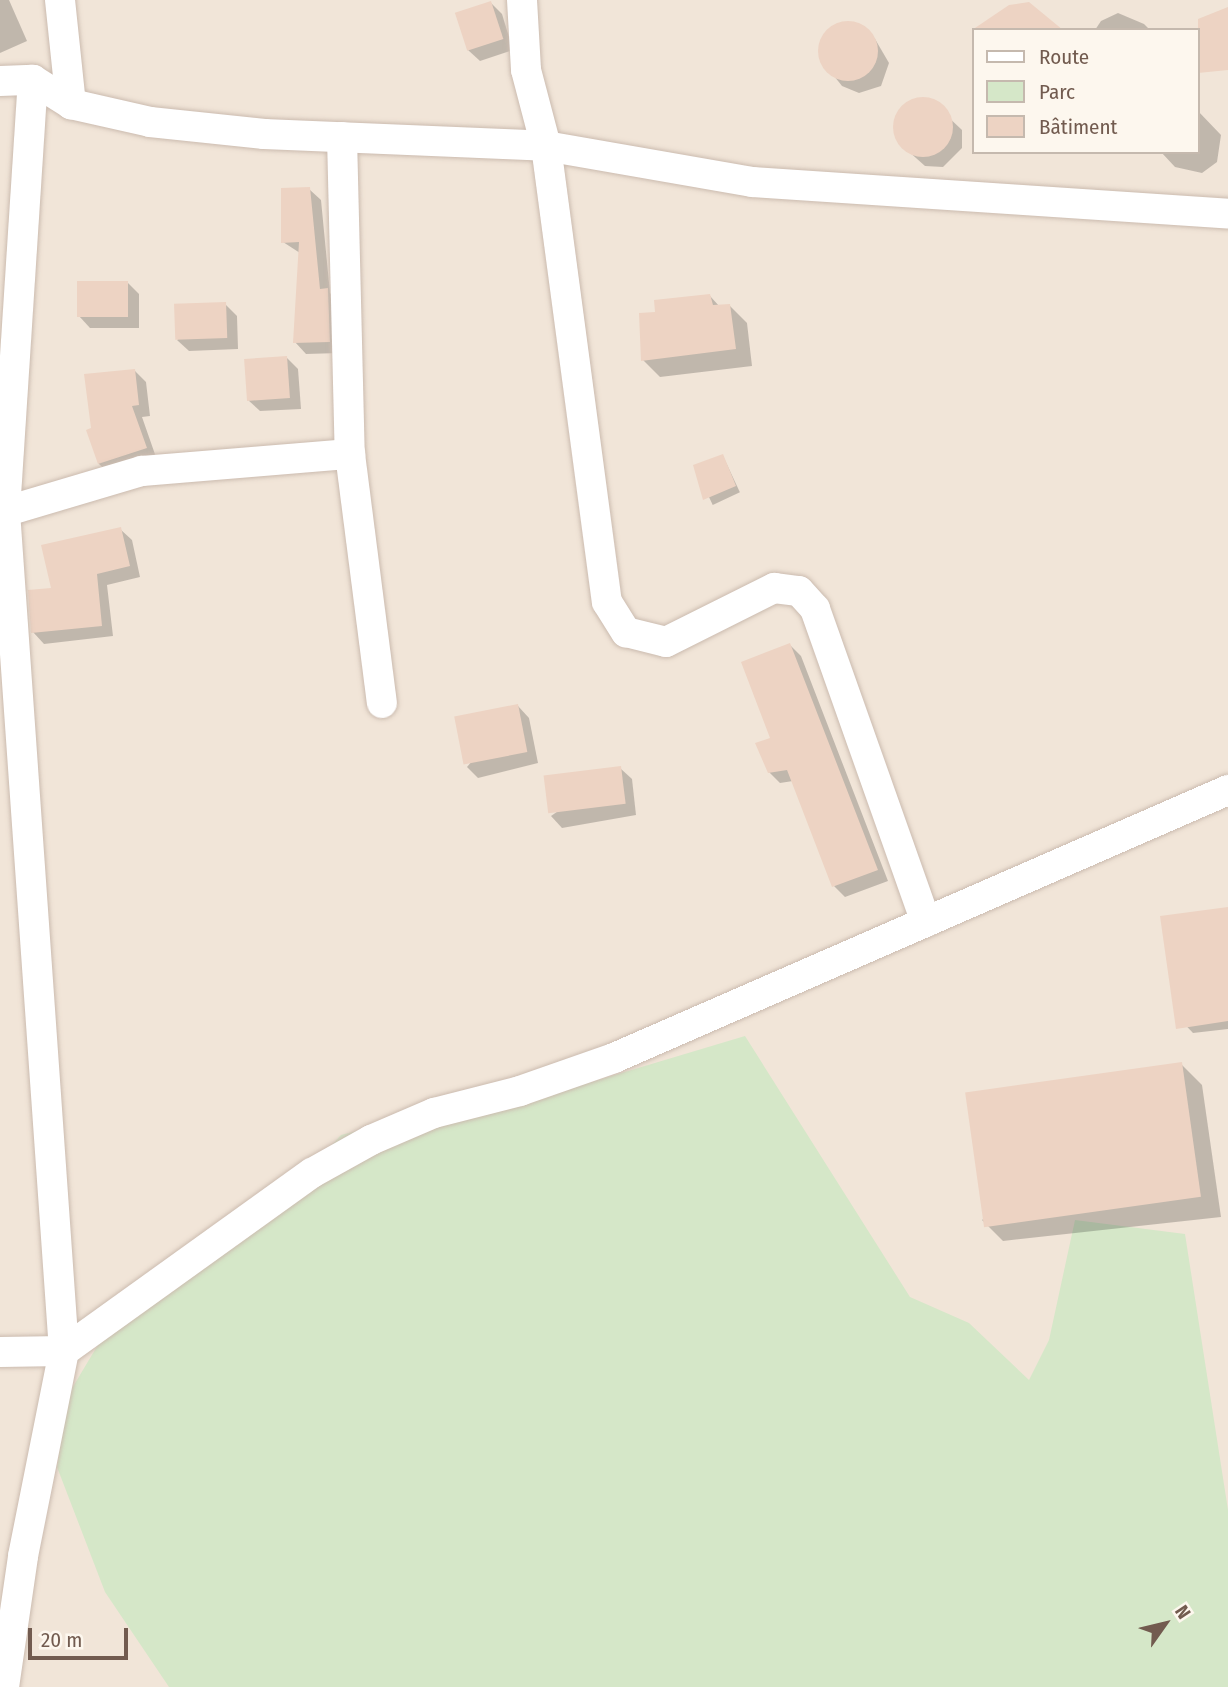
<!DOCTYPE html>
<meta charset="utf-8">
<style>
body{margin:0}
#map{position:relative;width:1228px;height:1687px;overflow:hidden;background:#faf3e8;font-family:"Fira Sans Condensed",sans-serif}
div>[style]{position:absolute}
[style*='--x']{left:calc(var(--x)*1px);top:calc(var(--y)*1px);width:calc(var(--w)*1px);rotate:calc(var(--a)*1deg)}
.residential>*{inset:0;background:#f1e5d8}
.green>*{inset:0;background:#d5e7c8}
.shadow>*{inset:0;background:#0003;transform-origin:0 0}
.building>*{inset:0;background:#edd3c3;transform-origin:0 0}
.round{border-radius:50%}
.roads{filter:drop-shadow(0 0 2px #cbbbaf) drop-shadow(0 0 2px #cbbbaf)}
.minor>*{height:30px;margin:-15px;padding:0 15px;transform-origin:15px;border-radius:15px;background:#fff}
span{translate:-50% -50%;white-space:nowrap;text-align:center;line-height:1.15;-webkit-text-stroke:7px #fdf7ee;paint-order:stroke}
.legend{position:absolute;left:972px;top:28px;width:228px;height:126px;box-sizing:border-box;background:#fdf7ee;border:2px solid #c5b9ae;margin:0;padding:9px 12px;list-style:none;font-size:21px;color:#725b4f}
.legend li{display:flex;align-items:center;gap:14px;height:35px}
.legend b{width:35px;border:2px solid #c5b9ae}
.north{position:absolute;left:1130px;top:1589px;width:70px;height:70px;-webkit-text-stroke:5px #fdf7ee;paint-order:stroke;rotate:56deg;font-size:19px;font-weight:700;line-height:28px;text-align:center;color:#725b4f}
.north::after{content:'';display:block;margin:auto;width:24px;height:32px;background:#725b4f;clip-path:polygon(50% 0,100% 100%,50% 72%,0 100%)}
.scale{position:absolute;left:28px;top:1628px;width:100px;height:32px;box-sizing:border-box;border:4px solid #725b4f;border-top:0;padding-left:9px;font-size:21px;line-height:24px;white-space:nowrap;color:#725b4f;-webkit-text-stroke:5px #fdf7ee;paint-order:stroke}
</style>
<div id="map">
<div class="residential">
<div style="clip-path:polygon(evenodd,0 0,1228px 0,1228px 1687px,0 1687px,0 0,974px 30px,1198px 30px,1198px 152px,974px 152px,974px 30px)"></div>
</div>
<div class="green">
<div style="clip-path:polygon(745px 1036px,910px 1297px,969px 1323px,1029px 1380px,1049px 1340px,1075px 1220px,1185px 1234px,1228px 1510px,1228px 1687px,169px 1687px,105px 1592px,57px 1467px,68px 1395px,108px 1328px,240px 1243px,341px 1135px,429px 1112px,588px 1083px)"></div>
</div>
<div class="shadow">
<div style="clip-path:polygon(0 0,9px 0,27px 41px,0 53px)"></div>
<div style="clip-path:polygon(491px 3px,502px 14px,513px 50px,480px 61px,468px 50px)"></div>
<div style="clip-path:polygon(1118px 13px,1144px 24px,1150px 30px,1095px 30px,1101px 21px)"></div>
<div style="clip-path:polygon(844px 23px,863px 27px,875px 39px,889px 63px,881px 86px,859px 93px,842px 86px,819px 57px,827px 31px)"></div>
<div style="clip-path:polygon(919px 98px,929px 99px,962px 130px,962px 148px,943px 167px,925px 166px,898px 142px,894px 124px,902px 107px)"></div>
<div style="clip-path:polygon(1198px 111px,1221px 135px,1217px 162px,1202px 173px,1175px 167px,1161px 152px,1198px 152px)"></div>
<div style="clip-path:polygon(309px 189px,321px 200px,330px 293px,339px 302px,340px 353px,306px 354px,295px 342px,300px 253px,283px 242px)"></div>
<div style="clip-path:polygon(127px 282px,139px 294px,139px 328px,90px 328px,79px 316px)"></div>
<div style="clip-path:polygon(710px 296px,720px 307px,730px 306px,747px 323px,752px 366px,660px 377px,643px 360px,657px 314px)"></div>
<div style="clip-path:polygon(225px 304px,237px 316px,238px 349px,189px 351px,177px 340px)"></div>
<div style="clip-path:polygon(287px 358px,298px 369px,301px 409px,260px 411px,248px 400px)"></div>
<div style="clip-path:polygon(135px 371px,146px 382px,150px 416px,142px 417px,157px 460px,111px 475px,99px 464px,93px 429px)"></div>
<div style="left:723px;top:456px;width:40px;height:30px;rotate:65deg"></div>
<div style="clip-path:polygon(120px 529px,132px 540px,140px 577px,107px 585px,113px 636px,44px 644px,33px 632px,53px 589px)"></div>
<div style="clip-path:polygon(790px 645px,801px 656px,888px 881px,845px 897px,834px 886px,793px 781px,780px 783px,769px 772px)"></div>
<div style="clip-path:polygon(518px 706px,529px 718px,538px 763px,478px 778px,467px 767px)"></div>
<div style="clip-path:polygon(620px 768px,632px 779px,636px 815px,562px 828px,551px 816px)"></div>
<div style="clip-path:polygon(1228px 908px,1228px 1029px,1193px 1033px,1176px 1015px)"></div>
<div style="clip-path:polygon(1181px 1064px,1202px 1085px,1221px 1217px,1003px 1241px,982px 1220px)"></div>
</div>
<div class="building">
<div style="left:491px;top:1px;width:40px;height:38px;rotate:72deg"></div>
<div style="clip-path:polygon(1029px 2px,1063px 30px,972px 30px,1009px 5px)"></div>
<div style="clip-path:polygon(1228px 7px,1228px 70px,1198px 73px,1198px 19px)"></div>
<div class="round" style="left:818px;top:21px;width:60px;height:60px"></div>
<div class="round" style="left:893px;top:97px;width:60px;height:60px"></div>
<div style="clip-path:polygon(310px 187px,320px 289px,328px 288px,330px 342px,293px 343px,299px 242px,281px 243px,281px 188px)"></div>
<div style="left:77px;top:281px;width:51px;height:36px"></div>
<div style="clip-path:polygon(710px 294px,713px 305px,730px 304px,736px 349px,641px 361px,639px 313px,655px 312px,654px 300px)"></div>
<div style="left:226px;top:302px;width:36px;height:52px;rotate:88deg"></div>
<div style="left:287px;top:356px;width:42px;height:43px;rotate:86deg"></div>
<div style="clip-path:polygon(135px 369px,139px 405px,132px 406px,147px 448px,98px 464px,86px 430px,91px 428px,84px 374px)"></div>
<div style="clip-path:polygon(723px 454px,736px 486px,703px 500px,693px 465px)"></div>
<div style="clip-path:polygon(121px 527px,130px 566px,97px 574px,102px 626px,31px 633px,28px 590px,51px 588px,41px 545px)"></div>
<div style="clip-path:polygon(790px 643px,878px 870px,832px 887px,787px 770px,768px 773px,755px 743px,770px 738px,741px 662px)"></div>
<div style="left:518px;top:704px;width:49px;height:65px;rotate:79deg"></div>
<div style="left:621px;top:766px;width:38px;height:78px;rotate:83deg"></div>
<div style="clip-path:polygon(1228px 907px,1228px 1021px,1176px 1029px,1160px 916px)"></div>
<div style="left:1182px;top:1062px;width:136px;height:219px;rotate:82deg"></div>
</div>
<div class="roads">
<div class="minor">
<div style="--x:60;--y:0;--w:105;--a:84"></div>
<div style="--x:522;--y:0;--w:70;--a:86.7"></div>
<div style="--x:526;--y:70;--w:79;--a:75.3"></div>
<div style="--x:546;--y:146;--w:460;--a:82.4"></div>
<div style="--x:607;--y:602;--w:36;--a:58"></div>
<div style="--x:626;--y:632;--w:41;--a:14"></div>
<div style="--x:666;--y:642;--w:121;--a:-26.6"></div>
<div style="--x:774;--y:588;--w:25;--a:7"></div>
<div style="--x:799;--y:591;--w:24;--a:48"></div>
<div style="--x:815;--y:609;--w:332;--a:70.5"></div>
<div style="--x:0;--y:81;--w:33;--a:-2"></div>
<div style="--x:33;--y:80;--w:45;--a:32.3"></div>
<div style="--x:71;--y:104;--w:81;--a:12.8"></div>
<div style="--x:150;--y:122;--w:115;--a:6"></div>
<div style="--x:264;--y:134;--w:282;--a:2.4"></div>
<div style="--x:546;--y:146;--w:209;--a:9.9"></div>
<div style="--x:752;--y:182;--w:477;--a:3.8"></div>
<div style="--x:342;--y:137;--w:317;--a:88.6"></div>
<div style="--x:350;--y:454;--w:251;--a:82.7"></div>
<div style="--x:0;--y:513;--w:148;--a:-16.5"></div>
<div style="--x:142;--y:471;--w:209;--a:-4.7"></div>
<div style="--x:0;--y:1352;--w:64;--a:-0.9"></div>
<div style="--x:64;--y:1351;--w:842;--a:-94.02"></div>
<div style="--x:5;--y:511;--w:432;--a:-86.3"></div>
<div style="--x:4;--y:1687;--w:132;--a:-81.7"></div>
<div style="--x:23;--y:1556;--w:209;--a:-78.7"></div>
<div style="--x:64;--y:1351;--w:305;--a:-35.7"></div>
<div style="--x:312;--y:1173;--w:68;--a:-29.2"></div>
<div style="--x:371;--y:1140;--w:69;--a:-23.2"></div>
<div style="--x:434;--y:1113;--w:89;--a:-14.3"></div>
<div style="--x:520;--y:1091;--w:100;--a:-19.3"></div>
<div style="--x:614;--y:1058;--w:670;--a:-23.58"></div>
</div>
</div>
<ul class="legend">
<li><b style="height:9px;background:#fff"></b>Route</li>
<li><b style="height:19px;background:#d5e7c8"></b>Parc</li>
<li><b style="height:19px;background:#edd3c3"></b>Bâtiment</li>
</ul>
<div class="north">N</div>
<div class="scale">20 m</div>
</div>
